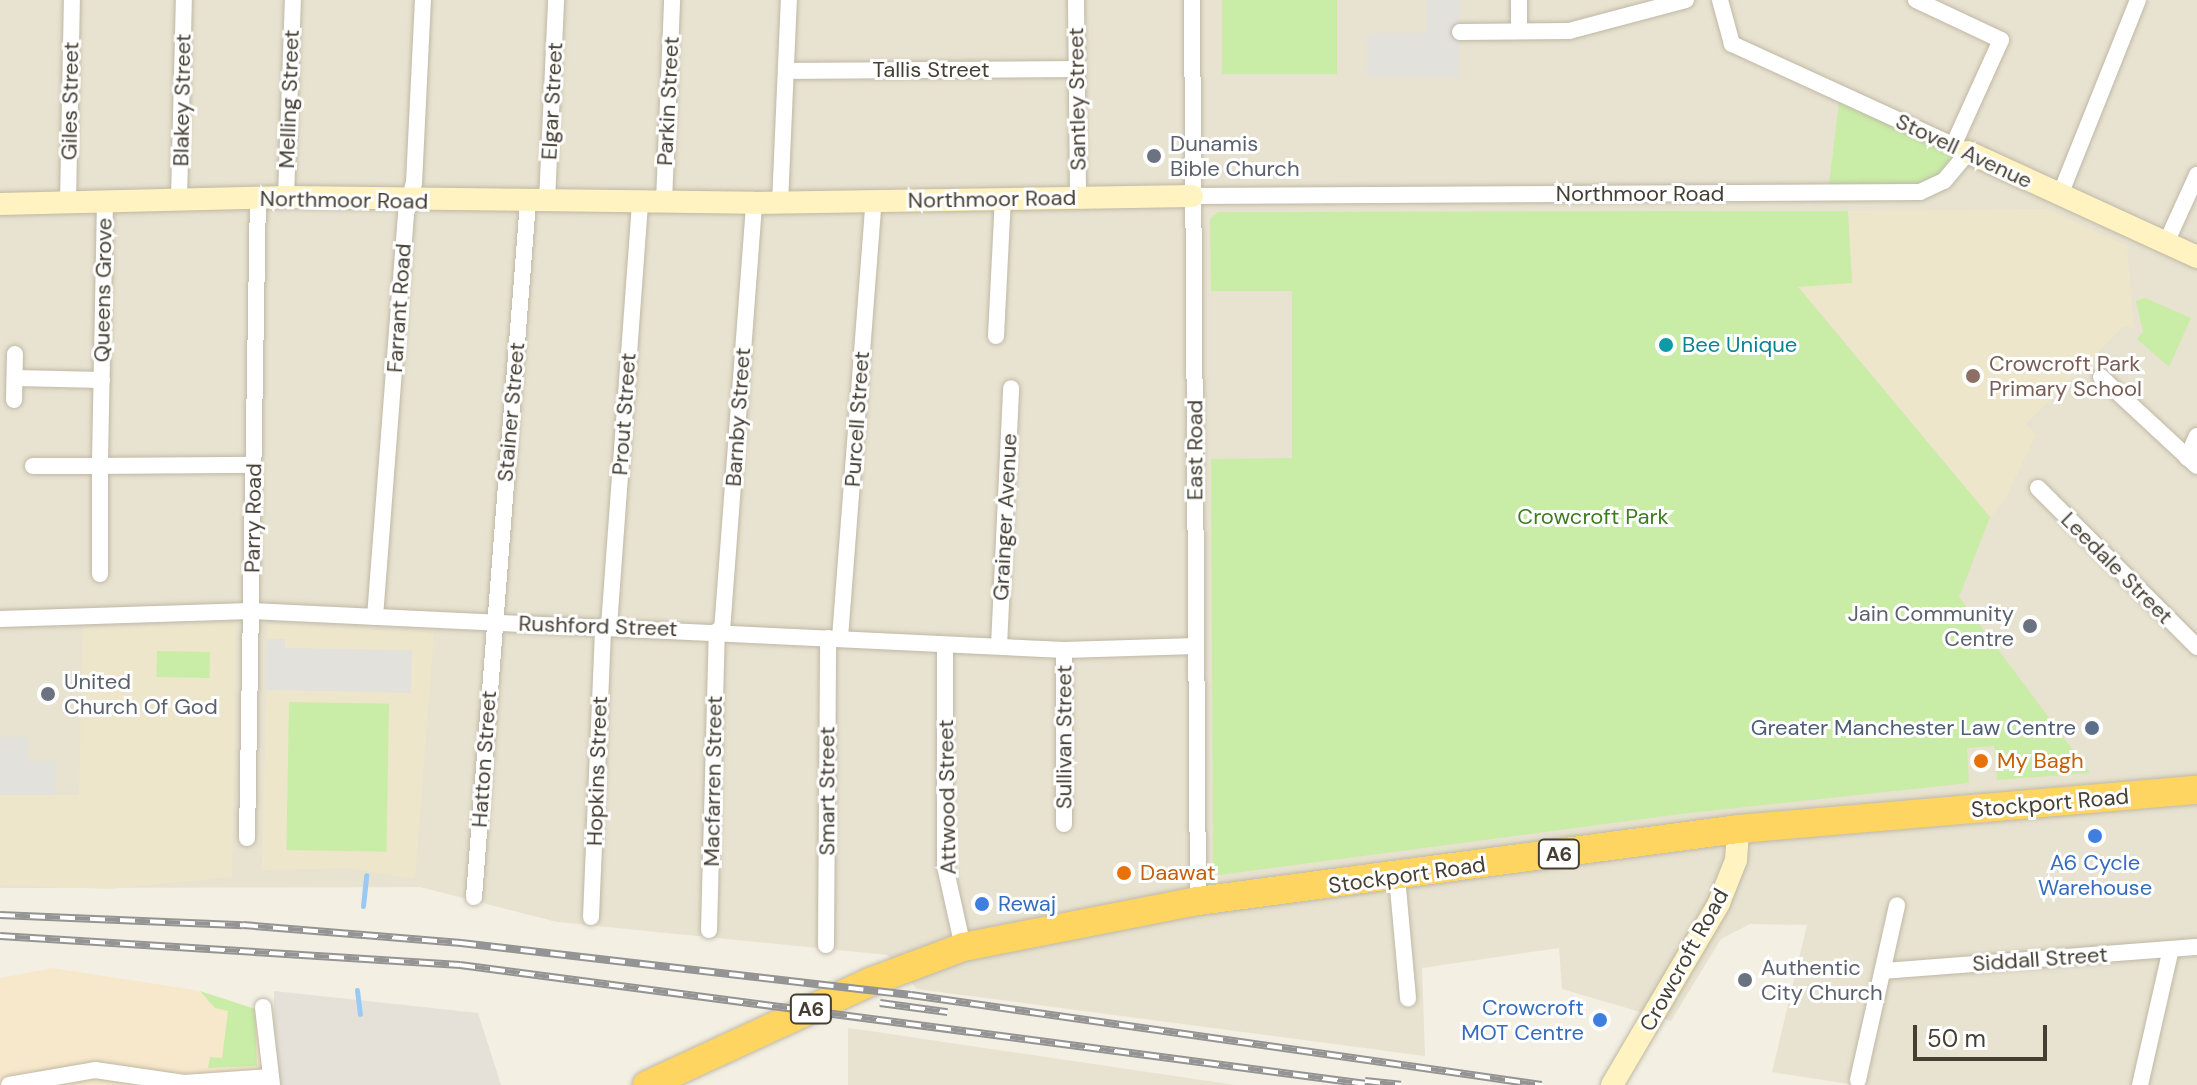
<!DOCTYPE html>
<style>
body{margin:0}
#map{position:relative;width:2197px;height:1085px;overflow:hidden;background:#f3efe3;font-family:"DM Sans",sans-serif}
div>[style]{position:absolute}
[style*='--x']{left:calc(var(--x)*1px);top:calc(var(--y)*1px);width:calc(var(--w)*1px);rotate:calc(var(--a)*1deg)}
.residential>*{inset:0;background:#e8e2d0}
.commercial>*{inset:0;background:#f8e8cb}
.industrial>*{inset:0;background:#e5e0d8}
.education>*{inset:0;background:#eee6cb}
.green>*{inset:0;background:#c9eca7;transform-origin:0 0}
.parking>*{inset:0;background:#e3e1dc}
.stream>*{height:5px;margin:-2.5px;padding:0 2.5px;transform-origin:2.5px;border-radius:2.5px;background:#99caf6}
.roads{filter:drop-shadow(0 0 2px #bfb8a5) drop-shadow(0 0 2px #bfb8a5)}
.street>*{height:16px;margin:-8px;padding:0 8px;transform-origin:8px;border-radius:8px;background:#fff}
.secondary>*{height:22px;margin:-11px;padding:0 11px;transform-origin:11px;border-radius:11px;background:#fff4c1}
.highway>*{height:28px;margin:-14px;padding:0 14px;transform-origin:14px;border-radius:14px;background:#ffd562}
.rail>*{height:8px;margin-top:-4px;transform-origin:0;background:repeating-linear-gradient(90deg,#fff 0 15px,#949494 0 30px);box-sizing:border-box;border-block:2px solid #949494}
.dots>*{width:22px;height:22px;translate:-50% -50%;box-sizing:border-box;border:4px solid #fff;border-radius:50%}
span{translate:-50% -50%;white-space:nowrap;text-align:center;line-height:1.15;-webkit-text-stroke:6px #fff;paint-order:stroke}
.shield-label span{padding:2px 6px;background:#fff;border:2px solid;border-radius:6px;-webkit-text-stroke-width:0}
.shield-label{font-size:20px;color:#453f33;font-weight:700}
.street-label{font-size:22px;color:#453f33}
.worship-label{font-size:22px;color:#5b616d}
.left{translate:0 -50%;text-align:left}
.right{translate:-100% -50%;text-align:right}
.culture-label{font-size:22px;color:#0d838f}
.education-label{font-size:22px;color:#785e54}
.park-label{font-size:22px;color:#3e7c21}
.service-label{font-size:22px;color:#4e5e75}
.food-label{font-size:22px;color:#c56008}
.shop-label{font-size:22px;color:#366cbe}
.scale{position:absolute;left:1913px;top:1025px;width:134px;height:36px;box-sizing:border-box;border:4px solid #453f33;border-top:0;padding-left:10px;font-size:24px;line-height:28px;white-space:nowrap;color:#453f33;-webkit-text-stroke:6px #fff;paint-order:stroke}
</style>
<div id="map">
<div class="residential">
<div style="clip-path:polygon(0 0,2197px 0,2197px 1085px,1855px 1085px,1772px 1072px,1807px 925px,1750px 924px,1721px 939px,1671px 1021px,1562px 989px,1559px 948px,1422px 968px,1425px 1056px,917px 989px,887px 955px,557px 922px,420px 887px,0 888px)"></div>
<div style="clip-path:polygon(848px 1028px,870px 1031px,1235px 1085px,848px 1085px)"></div>
</div>
<div class="commercial">
<div style="clip-path:polygon(52px 968px,195px 990px,255px 1009px,264px 1085px,0 1085px,0 978px)"></div>
</div>
<div class="industrial">
<div style="clip-path:polygon(274px 991px,478px 1013px,501px 1085px,279px 1085px,273px 1056px)"></div>
</div>
<div class="education">
<div style="clip-path:polygon(2046px 209px,2127px 246px,2134px 328px,2124px 326px,2026px 424px,2036px 435px,2003px 503px,1990px 517px,1798px 286px,1852px 283px,1848px 211px)"></div>
<div style="clip-path:polygon(236px 623px,232px 877px,108px 889px,0 885px,0 795px,79px 795px,83px 628px)"></div>
<div style="clip-path:polygon(268px 624px,434px 633px,415px 879px,351px 868px,262px 870px)"></div>
</div>
<div class="green">
<div style="left:1222px;top:0;width:115px;height:74px"></div>
<div style="clip-path:polygon(1840px 94px,1968px 152px,1944px 181px,1828px 193px)"></div>
<div style="clip-path:polygon(1848px 211px,1852px 283px,1798px 287px,1990px 517px,1959px 597px,2090px 773px,1997px 780px,1994px 746px,1967px 748px,1969px 783px,1681px 814px,1219px 875px,1213px 870px,1211px 459px,1292px 458px,1292px 291px,1211px 291px,1210px 219px,1218px 212px)"></div>
<div style="clip-path:polygon(2145px 298px,2191px 318px,2169px 367px,2137px 339px,2143px 332px,2136px 301px)"></div>
<div style="left:157px;top:651px;width:53px;height:26px;rotate:1deg"></div>
<div style="left:289px;top:702px;width:100px;height:148px;rotate:1deg"></div>
<div style="clip-path:polygon(200px 991px,255px 1009px,257px 1066px,208px 1068px,210px 1057px,222px 1058px,228px 1011px,215px 1008px)"></div>
</div>
<div class="parking">
<div style="clip-path:polygon(1426px 0,1460px 0,1459px 77px,1367px 76px,1367px 34px,1426px 33px)"></div>
<div style="clip-path:polygon(267px 639px,285px 639px,285px 648px,412px 650px,411px 693px,266px 690px)"></div>
<div style="clip-path:polygon(0 737px,28px 737px,28px 761px,56px 761px,55px 795px,0 795px)"></div>
</div>
<div class="stream">
<div style="--x:363;--y:906;--w:31;--a:-84"></div>
<div style="--x:357;--y:990;--w:24;--a:83"></div>
</div>
<div class="roads">
<div class="street">
<div style="--x:1076;--y:0;--w:197;--a:89.4"></div>
<div style="--x:1192;--y:0;--w:901;--a:89.62"></div>
<div style="--x:1519;--y:0;--w:31;--a:90"></div>
<div style="--x:1916;--y:0;--w:94;--a:25.2"></div>
<div style="--x:2001;--y:40;--w:116;--a:114.4"></div>
<div style="--x:1460;--y:32;--w:109;--a:-0.5"></div>
<div style="--x:1569;--y:31;--w:121;--a:-14.8"></div>
<div style="--x:786;--y:71;--w:291;--a:-0.4"></div>
<div style="--x:2060;--y:195;--w:210;--a:-68.2"></div>
<div style="--x:1192;--y:196;--w:728;--a:-0.31"></div>
<div style="--x:1920;--y:192;--w:26;--a:-25"></div>
<div style="--x:1944;--y:181;--w:38;--a:-50"></div>
<div style="--x:1968;--y:152;--w:260;--a:-155.4"></div>
<div style="--x:1732;--y:44;--w:46;--a:-105.3"></div>
<div style="--x:286;--y:197;--w:197;--a:-88"></div>
<div style="--x:179;--y:199;--w:199;--a:-88.6"></div>
<div style="--x:105;--y:201;--w:265;--a:91.1"></div>
<div style="--x:100;--y:466;--w:154;--a:-0.4"></div>
<div style="--x:547;--y:201;--w:201;--a:-87.4"></div>
<div style="--x:68;--y:202;--w:202;--a:-88.9"></div>
<div style="--x:664;--y:202;--w:202;--a:-87.7"></div>
<div style="--x:780;--y:203;--w:203;--a:-87.5"></div>
<div style="--x:2166;--y:243;--w:75;--a:-65.5"></div>
<div style="--x:996;--y:336;--w:137;--a:-87.1"></div>
<div style="--x:2101;--y:377;--w:131;--a:42.8"></div>
<div style="--x:15;--y:378;--w:87;--a:1.3"></div>
<div style="--x:14;--y:400;--w:46;--a:-88.8"></div>
<div style="--x:2187;--y:458;--w:24;--a:-66"></div>
<div style="--x:33;--y:466;--w:67;--a:0"></div>
<div style="--x:100;--y:466;--w:108;--a:90"></div>
<div style="--x:2038;--y:488;--w:225;--a:45"></div>
<div style="--x:375;--y:617;--w:404;--a:-85.6"></div>
<div style="--x:406;--y:214;--w:32;--a:-76"></div>
<div style="--x:414;--y:183;--w:183;--a:-87.2"></div>
<div style="--x:0;--y:619;--w:251;--a:-1.8"></div>
<div style="--x:251;--y:611;--w:814;--a:2.75"></div>
<div style="--x:1064;--y:650;--w:132;--a:-1.7"></div>
<div style="--x:609;--y:626;--w:426;--a:-85.8"></div>
<div style="--x:722;--y:631;--w:429;--a:-85.7"></div>
<div style="--x:840;--y:638;--w:439;--a:-85.6"></div>
<div style="--x:945;--y:645;--w:221;--a:90"></div>
<div style="--x:945;--y:866;--w:83;--a:77.5"></div>
<div style="--x:999;--y:646;--w:258;--a:-87.3"></div>
<div style="--x:1064;--y:824;--w:174;--a:-90"></div>
<div style="--x:247;--y:838;--w:640;--a:-89.02"></div>
<div style="--x:1397;--y:877;--w:122;--a:84.8"></div>
<div style="--x:474;--y:897;--w:697;--a:-85.56"></div>
<div style="--x:591;--y:917;--w:291;--a:-87.6"></div>
<div style="--x:709;--y:930;--w:299;--a:-88.5"></div>
<div style="--x:826;--y:945;--w:307;--a:-89.6"></div>
<div style="--x:1883;--y:971;--w:315;--a:-4.4"></div>
<div style="--x:263;--y:1007;--w:79;--a:83.4"></div>
<div style="--x:1858;--y:1080;--w:179;--a:-77.4"></div>
<div style="--x:9;--y:1085;--w:87;--a:-9.9"></div>
<div style="--x:95;--y:1070;--w:90;--a:8.3"></div>
<div style="--x:184;--y:1083;--w:87;--a:-3.9"></div>
<div style="--x:2140;--y:1085;--w:139;--a:-77.2"></div>
</div>
<div class="secondary">
<div style="--x:1968;--y:152;--w:252;--a:24.6"></div>
<div style="--x:0;--y:204;--w:286;--a:-1.4"></div>
<div style="--x:286;--y:197;--w:468;--a:0.7"></div>
<div style="--x:754;--y:203;--w:438;--a:-0.9"></div>
<div style="--x:1612;--y:1085;--w:211;--a:-59.5"></div>
<div style="--x:1719;--y:903;--w:46;--a:-68.4"></div>
<div style="--x:1736;--y:860;--w:31;--a:-86"></div>
</div>
<div class="highway">
<div style="--x:647;--y:1085;--w:246;--a:-24.8"></div>
<div style="--x:870;--y:982;--w:99;--a:-20.6"></div>
<div style="--x:963;--y:947;--w:239;--a:-11.1"></div>
<div style="--x:1198;--y:901;--w:545;--a:-7.59"></div>
<div style="--x:1738;--y:829;--w:461;--a:-4.9"></div>
</div>
</div>
<div class="rail">
<div style="--x:0;--y:915;--w:243;--a:2.4"></div>
<div style="--x:243;--y:925;--w:219;--a:4.7"></div>
<div style="--x:461;--y:943;--w:453;--a:6.6"></div>
<div style="--x:911;--y:995;--w:637;--a:8.12"></div>
<div style="--x:0;--y:936;--w:461;--a:3.6"></div>
<div style="--x:460;--y:965;--w:922;--a:7.48"></div>
<div style="--x:880;--y:1003;--w:68;--a:7.7"></div>
<div style="--x:1365;--y:1081;--w:36;--a:6"></div>
</div>
<div class="dots">
<div style="left:1154px;top:156px;background:#6b7280"></div>
<div style="left:1666px;top:345px;background:#0f9aa8"></div>
<div style="left:1973px;top:376px;background:#8d6e63"></div>
<div style="left:2030px;top:626px;background:#6b7280"></div>
<div style="left:48px;top:694px;background:#6b7280"></div>
<div style="left:2092px;top:728px;background:#5c6f8a"></div>
<div style="left:1981px;top:761px;background:#e8710a"></div>
<div style="left:2095px;top:836px;background:#3f7fe0"></div>
<div style="left:1124px;top:873px;background:#e8710a"></div>
<div style="left:982px;top:904px;background:#3f7fe0"></div>
<div style="left:1745px;top:980px;background:#6b7280"></div>
<div style="left:1600px;top:1020px;background:#3f7fe0"></div>
</div>
<div class="shield-label">
<span style="left:1559px;top:854px">A6</span>
<span style="left:811px;top:1009px">A6</span>
</div>
<div class="street-label">
<span style="left:931px;top:70px">Tallis Street</span>
<span style="left:289px;top:99px;rotate:-88deg">Melling Street</span>
<span style="left:1077px;top:99px;rotate:-91deg">Santley Street</span>
<span style="left:182px;top:100px;rotate:-89deg">Blakey Street</span>
<span style="left:70px;top:101px;rotate:-89deg">Giles Street</span>
<span style="left:552px;top:101px;rotate:-87deg">Elgar Street</span>
<span style="left:668px;top:101px;rotate:-87deg">Parkin Street</span>
<span style="left:1964px;top:151px;rotate:25deg">Stovell Avenue</span>
<span style="left:1640px;top:194px">Northmoor Road</span>
<span style="left:992px;top:199px;rotate:-1deg">Northmoor Road</span>
<span style="left:344px;top:200px;rotate:1deg">Northmoor Road</span>
<span style="left:103px;top:290px;rotate:-89deg">Queens Grove</span>
<span style="left:399px;top:308px;rotate:-86deg">Farrant Road</span>
<span style="left:511px;top:412px;rotate:-85deg">Stainer Street</span>
<span style="left:624px;top:414px;rotate:-86deg">Prout Street</span>
<span style="left:738px;top:417px;rotate:-86deg">Barnby Street</span>
<span style="left:857px;top:419px;rotate:-86deg">Purcell Street</span>
<span style="left:1195px;top:450px;rotate:-90deg">East Road</span>
<span style="left:1005px;top:517px;rotate:-87deg">Grainger Avenue</span>
<span style="left:253px;top:518px;rotate:-89deg">Parry Road</span>
<span style="left:2117px;top:568px;rotate:45deg">Leedale Street</span>
<span style="left:598px;top:626px;rotate:2deg">Rushford Street</span>
<span style="left:1064px;top:737px;rotate:-90deg">Sullivan Street</span>
<span style="left:484px;top:759px;rotate:-86deg">Hatton Street</span>
<span style="left:597px;top:771px;rotate:-88deg">Hopkins Street</span>
<span style="left:713px;top:781px;rotate:-89deg">Macfarren Street</span>
<span style="left:827px;top:791px;rotate:-90deg">Smart Street</span>
<span style="left:947px;top:797px;rotate:-91deg">Attwood Street</span>
<span style="left:2050px;top:803px;rotate:-5deg">Stockport Road</span>
<span style="left:1407px;top:875px;rotate:-8deg">Stockport Road</span>
<span style="left:2040px;top:959px;rotate:-4deg">Siddall Street</span>
<span style="left:1684px;top:960px;rotate:-61deg">Crowcroft Road</span>
</div>
<div class="worship-label">
<span class="left" style="left:1170px;top:156px">Dunamis<br>Bible Church</span>
<span class="right" style="left:2014px;top:626px">Jain Community<br>Centre</span>
<span class="left" style="left:64px;top:694px">United<br>Church Of God</span>
<span class="left" style="left:1761px;top:980px">Authentic<br>City Church</span>
</div>
<div class="culture-label">
<span class="left" style="left:1682px;top:345px">Bee Unique</span>
</div>
<div class="education-label">
<span class="left" style="left:1989px;top:376px">Crowcroft Park<br>Primary School</span>
</div>
<div class="park-label">
<span style="left:1593px;top:517px">Crowcroft Park</span>
</div>
<div class="service-label">
<span class="right" style="left:2076px;top:728px">Greater Manchester Law Centre</span>
</div>
<div class="food-label">
<span class="left" style="left:1997px;top:761px">My Bagh</span>
<span class="left" style="left:1140px;top:873px">Daawat</span>
</div>
<div class="shop-label">
<span style="left:2095px;top:875px">A6 Cycle<br>Warehouse</span>
<span class="left" style="left:998px;top:904px">Rewaj</span>
<span class="right" style="left:1584px;top:1020px">Crowcroft<br>MOT Centre</span>
</div>
<div class="scale">50 m</div>
</div>
